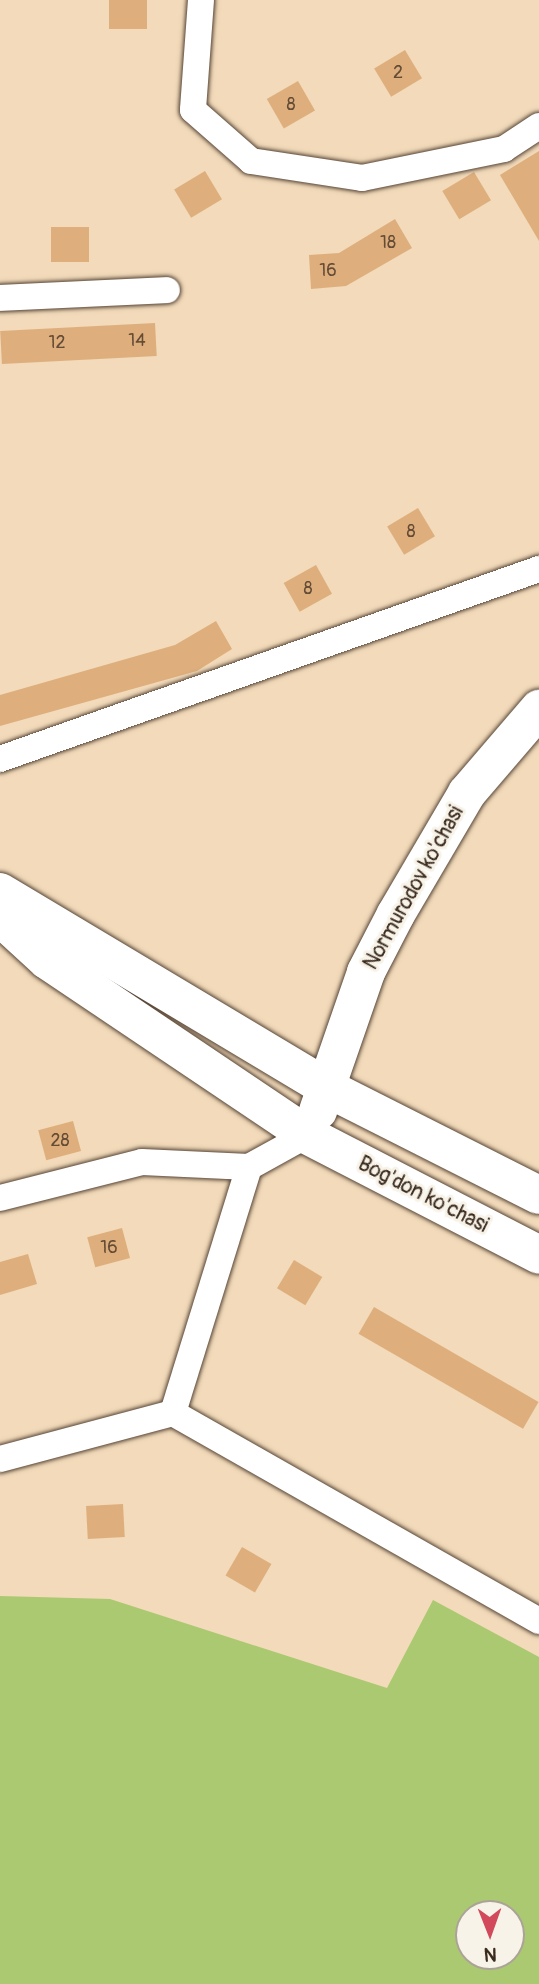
<!DOCTYPE html>
<style>
body{margin:0}
#map{position:relative;width:539px;height:1984px;overflow:hidden;background:#f2daba;font-family:Pangolin,sans-serif}
div>[style]{position:absolute}
[style*='--x']{left:calc(var(--x)*1px);top:calc(var(--y)*1px);width:calc(var(--w)*1px);rotate:calc(var(--a)*1deg)}
.green>*{inset:0;background:#abc971}
.building>*{inset:0;background:#deaf7c;transform-origin:0 0}
.roads{filter:drop-shadow(0 0 2px #564435) drop-shadow(0 0 2px #564435)}
.minor>*{height:26px;margin:-13px;padding:0 13px;transform-origin:13px;border-radius:13px;background:#fff}
.primary>*{height:38px;margin:-19px;padding:0 19px;transform-origin:19px;border-radius:19px;background:#fff}
span{translate:-50% -50%;white-space:nowrap;text-align:center;line-height:1.15;-webkit-text-stroke:6px #f7f3e8;paint-order:stroke}
.number-label{font-size:18px;color:#644b36}
.number-label span{-webkit-text-stroke-width:0}
.street-label{font-size:21px;color:#3b2a1e}
.north{position:absolute;left:455px;top:1900px;width:70px;height:70px;box-sizing:border-box;background:#f7f3e8;border:2px solid #aca397;border-radius:50%;rotate:179deg;font-size:19px;font-weight:700;line-height:28px;text-align:center;color:#3b2a1e}
.north::after{content:'';display:block;margin:auto;width:24px;height:32px;background:#d1495b;clip-path:polygon(50% 0,100% 100%,50% 72%,0 100%)}
</style>
<div id="map">
<div class="green">
<div style="clip-path:polygon(evenodd,0 1596px,110px 1599px,387px 1688px,433px 1600px,539px 1657px,539px 1984px,0 1984px,0 1596px,469px 1914px,511px 1914px,511px 1956px,469px 1956px,469px 1914px)"></div>
</div>
<div class="building">
<div style="left:109px;top:0;width:38px;height:29px"></div>
<div style="left:405px;top:50px;width:33px;height:36px;rotate:59deg"></div>
<div style="left:298px;top:81px;width:34px;height:36px;rotate:60deg"></div>
<div style="clip-path:polygon(539px 151px,539px 241px,500px 175px)"></div>
<div style="left:205px;top:171px;width:33px;height:36px;rotate:59deg"></div>
<div style="left:474px;top:172px;width:33px;height:37px;rotate:59deg"></div>
<div style="clip-path:polygon(395px 219px,412px 248px,346px 286px,311px 289px,309px 255px,339px 253px)"></div>
<div style="left:51px;top:227px;width:38px;height:35px"></div>
<div style="left:155px;top:323px;width:33px;height:155px;rotate:87deg"></div>
<div style="left:418px;top:508px;width:33px;height:36px;rotate:59deg"></div>
<div style="left:316px;top:565px;width:33px;height:37px;rotate:61deg"></div>
<div style="clip-path:polygon(216px 621px,232px 649px,197px 671px,0 726px,0 695px,175px 645px)"></div>
<div style="left:73px;top:1121px;width:31px;height:36px;rotate:75deg"></div>
<div style="left:122px;top:1228px;width:31px;height:36px;rotate:75deg"></div>
<div style="clip-path:polygon(28px 1254px,37px 1284px,0 1295px,0 1262px)"></div>
<div style="left:294px;top:1260px;width:33px;height:33px;rotate:31deg"></div>
<div style="left:374px;top:1307px;width:190px;height:31px;rotate:30deg"></div>
<div style="left:123px;top:1504px;width:33px;height:37px;rotate:87deg"></div>
<div style="left:242px;top:1547px;width:34px;height:33px;rotate:30deg"></div>
</div>
<div class="roads">
<div class="minor">
<div style="--x:201;--y:0;--w:110;--a:94.2"></div>
<div style="--x:193;--y:110;--w:77;--a:41.3"></div>
<div style="--x:251;--y:161;--w:112;--a:8.7"></div>
<div style="--x:362;--y:178;--w:145;--a:-11.5"></div>
<div style="--x:504;--y:149;--w:42;--a:-33.3"></div>
<div style="--x:0;--y:298;--w:167;--a:-2.7"></div>
<div style="--x:0;--y:759;--w:572;--a:-19.42"></div>
<div style="--x:249;--y:1167;--w:257;--a:107.2"></div>
<div style="--x:173;--y:1413;--w:421;--a:29.6"></div>
<div style="--x:0;--y:1198;--w:146;--a:-14.2"></div>
<div style="--x:142;--y:1162;--w:107;--a:2.7"></div>
<div style="--x:249;--y:1167;--w:66;--a:-28.9"></div>
<div style="--x:0;--y:1459;--w:179;--a:-14.9"></div>
</div>
<div class="primary">
<div style="--x:0;--y:892;--w:381;--a:30.9"></div>
<div style="--x:327;--y:1088;--w:237;--a:26.8"></div>
<div style="--x:0;--y:917;--w:64;--a:42.5"></div>
<div style="--x:47;--y:960;--w:313;--a:33.9"></div>
<div style="--x:307;--y:1135;--w:261;--a:27.3"></div>
<div style="--x:318;--y:1111;--w:147;--a:-70.9"></div>
<div style="--x:366;--y:972;--w:65;--a:-62.7"></div>
<div style="--x:396;--y:914;--w:140;--a:-59.6"></div>
<div style="--x:467;--y:793;--w:111;--a:-49.4"></div>
</div>
</div>
<div class="number-label">
<span style="left:398px;top:73px">2</span>
<span style="left:291px;top:105px">8</span>
<span style="left:388px;top:243px">18</span>
<span style="left:328px;top:271px">16</span>
<span style="left:137px;top:341px">14</span>
<span style="left:57px;top:343px">12</span>
<span style="left:411px;top:532px">8</span>
<span style="left:308px;top:589px">8</span>
<span style="left:60px;top:1141px">28</span>
<span style="left:109px;top:1248px">16</span>
</div>
<div class="street-label">
<span style="left:414px;top:888px;rotate:-61deg">Normurodov ko'chasi</span>
<span style="left:423px;top:1195px;rotate:27deg">Bog'don ko'chasi</span>
</div>
<div class="north">N</div>
</div>
